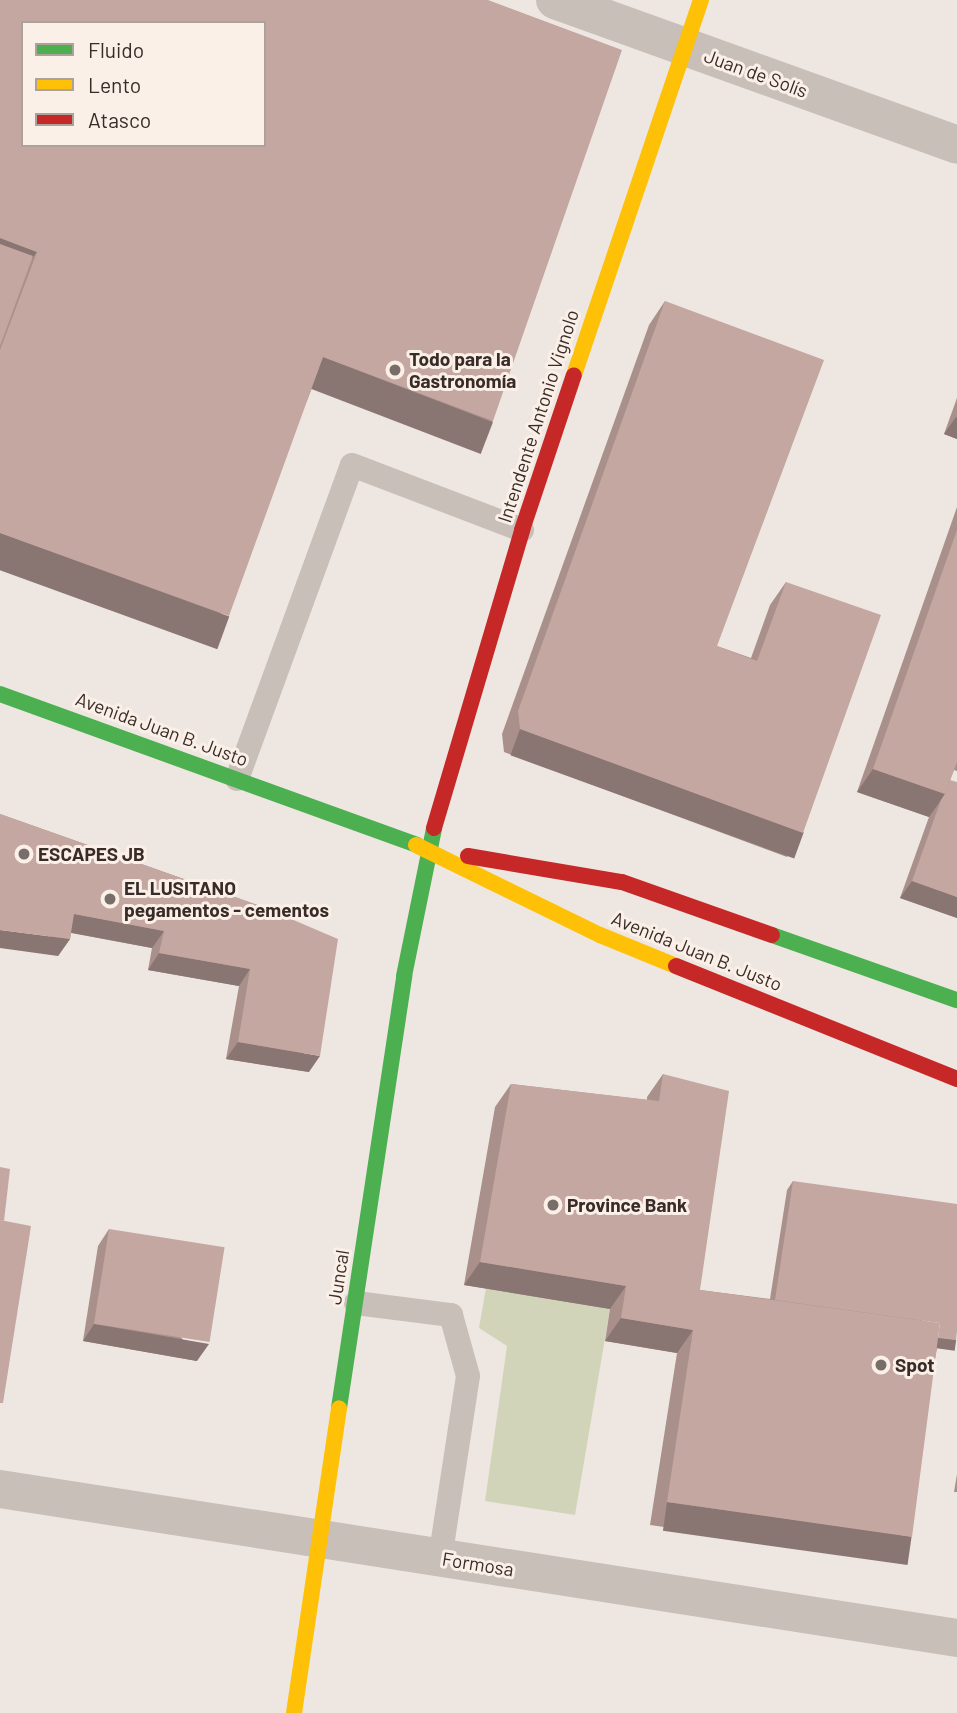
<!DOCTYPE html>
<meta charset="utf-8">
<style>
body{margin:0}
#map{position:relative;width:957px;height:1713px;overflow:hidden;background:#eee7e1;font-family:Barlow,sans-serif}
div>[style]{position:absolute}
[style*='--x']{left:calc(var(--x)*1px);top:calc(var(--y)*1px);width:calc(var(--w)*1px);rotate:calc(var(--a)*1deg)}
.green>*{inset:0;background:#d2d4b9}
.lane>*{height:24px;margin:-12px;padding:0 12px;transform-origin:12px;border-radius:12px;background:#c8bfb9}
.street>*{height:38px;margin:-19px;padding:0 19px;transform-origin:19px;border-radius:19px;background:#c8bfb9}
.fast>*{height:16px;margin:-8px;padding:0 8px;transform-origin:8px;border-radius:8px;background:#4caf50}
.slow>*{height:16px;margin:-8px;padding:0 8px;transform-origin:8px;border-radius:8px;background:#ffc107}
.jam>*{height:16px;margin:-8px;padding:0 8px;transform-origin:8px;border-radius:8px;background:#c62828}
.wall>*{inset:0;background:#a9908a}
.shaded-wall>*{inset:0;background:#897571;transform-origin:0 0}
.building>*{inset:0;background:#c4a7a1;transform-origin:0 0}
.dots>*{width:19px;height:19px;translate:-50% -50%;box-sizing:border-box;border:4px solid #fbf0e8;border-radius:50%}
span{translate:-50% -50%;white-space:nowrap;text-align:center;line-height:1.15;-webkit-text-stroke:6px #fbf0e8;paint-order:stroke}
.street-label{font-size:19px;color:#392b27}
.poi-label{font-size:19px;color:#392b27;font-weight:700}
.left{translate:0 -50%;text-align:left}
.legend{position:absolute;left:21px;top:21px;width:245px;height:126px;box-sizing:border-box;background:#fbf0e8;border:2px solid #ada19b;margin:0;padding:9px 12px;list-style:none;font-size:21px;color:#392b27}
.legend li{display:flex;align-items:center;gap:14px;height:35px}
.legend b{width:35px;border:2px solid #ada19b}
</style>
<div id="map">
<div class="green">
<div style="clip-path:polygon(486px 1288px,610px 1309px,575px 1515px,485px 1501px,507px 1346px,479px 1328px)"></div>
</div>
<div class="lane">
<div style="--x:237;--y:779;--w:334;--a:-69.9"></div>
<div style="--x:352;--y:465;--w:182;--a:20.9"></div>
<div style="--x:356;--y:1303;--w:96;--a:7.2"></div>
<div style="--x:451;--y:1315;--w:63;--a:74.4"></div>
<div style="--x:468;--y:1376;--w:184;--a:98.7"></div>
</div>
<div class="street">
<div style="--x:555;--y:0;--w:427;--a:19.8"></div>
<div style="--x:0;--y:1489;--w:969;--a:8.85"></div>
</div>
<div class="fast">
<div style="--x:0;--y:694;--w:443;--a:19.9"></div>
<div style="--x:772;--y:935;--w:196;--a:19.4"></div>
<div style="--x:339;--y:1408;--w:437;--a:-81.4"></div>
<div style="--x:404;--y:976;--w:151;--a:-78.5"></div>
</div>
<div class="slow">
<div style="--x:574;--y:375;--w:396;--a:-71.3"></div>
<div style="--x:416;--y:845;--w:205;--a:26.1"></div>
<div style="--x:600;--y:935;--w:82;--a:22.2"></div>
<div style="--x:294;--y:1713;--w:308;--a:-81.6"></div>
</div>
<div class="jam">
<div style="--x:434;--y:828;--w:311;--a:-73.5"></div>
<div style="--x:522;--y:530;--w:163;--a:-71.5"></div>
<div style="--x:468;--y:856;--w:156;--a:9.6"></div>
<div style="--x:622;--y:882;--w:159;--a:19.5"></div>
<div style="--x:676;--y:966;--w:303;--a:21.9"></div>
</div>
<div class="wall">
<div style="clip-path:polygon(0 0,493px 421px,474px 449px,312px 388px,209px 644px,0 568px)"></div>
<div style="clip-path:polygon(665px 301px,717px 646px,751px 658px,770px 605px,786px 582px,803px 833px,787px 857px,504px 752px,502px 734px,649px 325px)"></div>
<div style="clip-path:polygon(957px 398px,957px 439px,944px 434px)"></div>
<div style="clip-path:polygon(957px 507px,957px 771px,954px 770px,950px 780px,957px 918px,900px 898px,929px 817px,857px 792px)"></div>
<div style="clip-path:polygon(0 814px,263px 907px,309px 1072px,226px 1059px,239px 986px,148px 970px,152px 948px,71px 933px,70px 939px,58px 956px)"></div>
<div style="clip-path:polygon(663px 1074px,700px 1290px,770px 1299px,787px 1190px,793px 1181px,949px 1349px,937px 1348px,896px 1560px,650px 1525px,677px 1353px,605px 1341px,610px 1309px,464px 1285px,495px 1107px,511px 1084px,647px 1100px,647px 1097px)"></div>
<div style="clip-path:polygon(109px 1229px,197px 1361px,83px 1341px,98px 1246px)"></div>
<div style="clip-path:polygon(957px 1474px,957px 1492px,954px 1492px)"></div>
</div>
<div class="shaded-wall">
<div style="clip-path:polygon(0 238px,37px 252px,17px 279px,0 273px)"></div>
<div style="left:323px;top:357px;width:182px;height:34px;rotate:21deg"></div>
<div style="clip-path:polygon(956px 417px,957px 418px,957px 439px,944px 434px)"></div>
<div style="left:0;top:533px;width:244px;height:35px;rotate:20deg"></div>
<div style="left:520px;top:729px;width:302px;height:28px;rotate:20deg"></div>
<div style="clip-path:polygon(873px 769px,945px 794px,929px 817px,857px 792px)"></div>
<div style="clip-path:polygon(912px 881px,957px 897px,957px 918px,900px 898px)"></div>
<div style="clip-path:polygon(74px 914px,164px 931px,152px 948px,62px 931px)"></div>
<div style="clip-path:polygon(0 930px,70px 939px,58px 956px,0 948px)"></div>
<div style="clip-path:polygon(159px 953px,250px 969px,239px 986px,148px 970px)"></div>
<div style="clip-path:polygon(238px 1042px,320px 1056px,309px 1072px,226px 1059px)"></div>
<div style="clip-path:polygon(480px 1262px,626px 1286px,610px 1309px,464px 1285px)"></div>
<div style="left:773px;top:1314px;width:185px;height:11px;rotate:8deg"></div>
<div style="clip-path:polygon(621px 1318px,693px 1330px,677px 1353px,605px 1341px)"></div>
<div style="clip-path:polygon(94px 1324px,209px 1344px,197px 1361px,83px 1341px)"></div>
<div style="left:667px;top:1502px;width:247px;height:29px;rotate:8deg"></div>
</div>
<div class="building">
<div style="clip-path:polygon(evenodd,0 0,488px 0,622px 50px,493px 421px,323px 357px,229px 616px,0 533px,0 350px,37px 252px,0 238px,0 0,23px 23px,264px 23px,264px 145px,23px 145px,23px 23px)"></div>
<div style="clip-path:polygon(0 244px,33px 256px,0 346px)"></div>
<div style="clip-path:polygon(665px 301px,824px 360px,717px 646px,757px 661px,786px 582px,881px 615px,803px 833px,520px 729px,518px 711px)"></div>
<div style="clip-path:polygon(957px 530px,957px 762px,945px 794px,873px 769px)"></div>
<div style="clip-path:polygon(950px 780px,957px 782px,957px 897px,912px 881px,941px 800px,945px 794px)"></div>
<div style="clip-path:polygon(0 814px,263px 907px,338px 939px,320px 1056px,238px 1042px,250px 969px,159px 953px,164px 931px,74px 914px,70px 939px,0 930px)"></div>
<div style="clip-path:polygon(663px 1074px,729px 1091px,700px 1290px,940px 1323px,912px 1537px,667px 1502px,693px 1330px,621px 1318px,626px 1286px,480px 1262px,511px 1084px,659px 1101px)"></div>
<div style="clip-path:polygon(0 1167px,10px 1169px,4px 1221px,0 1220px)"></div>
<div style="clip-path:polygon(793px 1181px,957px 1204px,957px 1331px,956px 1340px,938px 1338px,940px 1323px,775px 1300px)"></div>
<div style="clip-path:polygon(0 1220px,31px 1226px,3px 1403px,0 1403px)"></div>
<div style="left:109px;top:1229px;width:117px;height:96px;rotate:9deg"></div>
</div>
<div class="dots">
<div style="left:395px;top:370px;background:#786d68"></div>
<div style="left:24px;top:854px;background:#786d68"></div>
<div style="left:110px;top:899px;background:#786d68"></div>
<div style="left:553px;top:1205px;background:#786d68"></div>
<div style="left:881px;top:1365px;background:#786d68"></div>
</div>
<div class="street-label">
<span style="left:756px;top:73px;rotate:20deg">Juan de Solís</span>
<span style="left:538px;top:416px;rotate:-72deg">Intendente Antonio Vignolo</span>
<span style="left:162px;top:729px;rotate:20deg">Avenida Juan B. Justo</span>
<span style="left:697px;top:951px;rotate:22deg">Avenida Juan B. Justo</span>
<span style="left:338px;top:1277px;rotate:-81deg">Juncal</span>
<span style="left:478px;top:1564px;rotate:9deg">Formosa</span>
</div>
<div class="poi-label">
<span class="left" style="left:409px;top:370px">Todo para la<br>Gastronomía</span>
<span class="left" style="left:38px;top:854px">ESCAPES JB</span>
<span class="left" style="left:124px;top:899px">EL LUSITANO<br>pegamentos - cementos</span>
<span class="left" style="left:567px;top:1205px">Province Bank</span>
<span class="left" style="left:895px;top:1365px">Spot</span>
</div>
<ul class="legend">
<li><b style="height:9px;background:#4caf50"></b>Fluido</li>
<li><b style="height:9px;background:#ffc107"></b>Lento</li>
<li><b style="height:9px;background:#c62828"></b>Atasco</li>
</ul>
</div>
